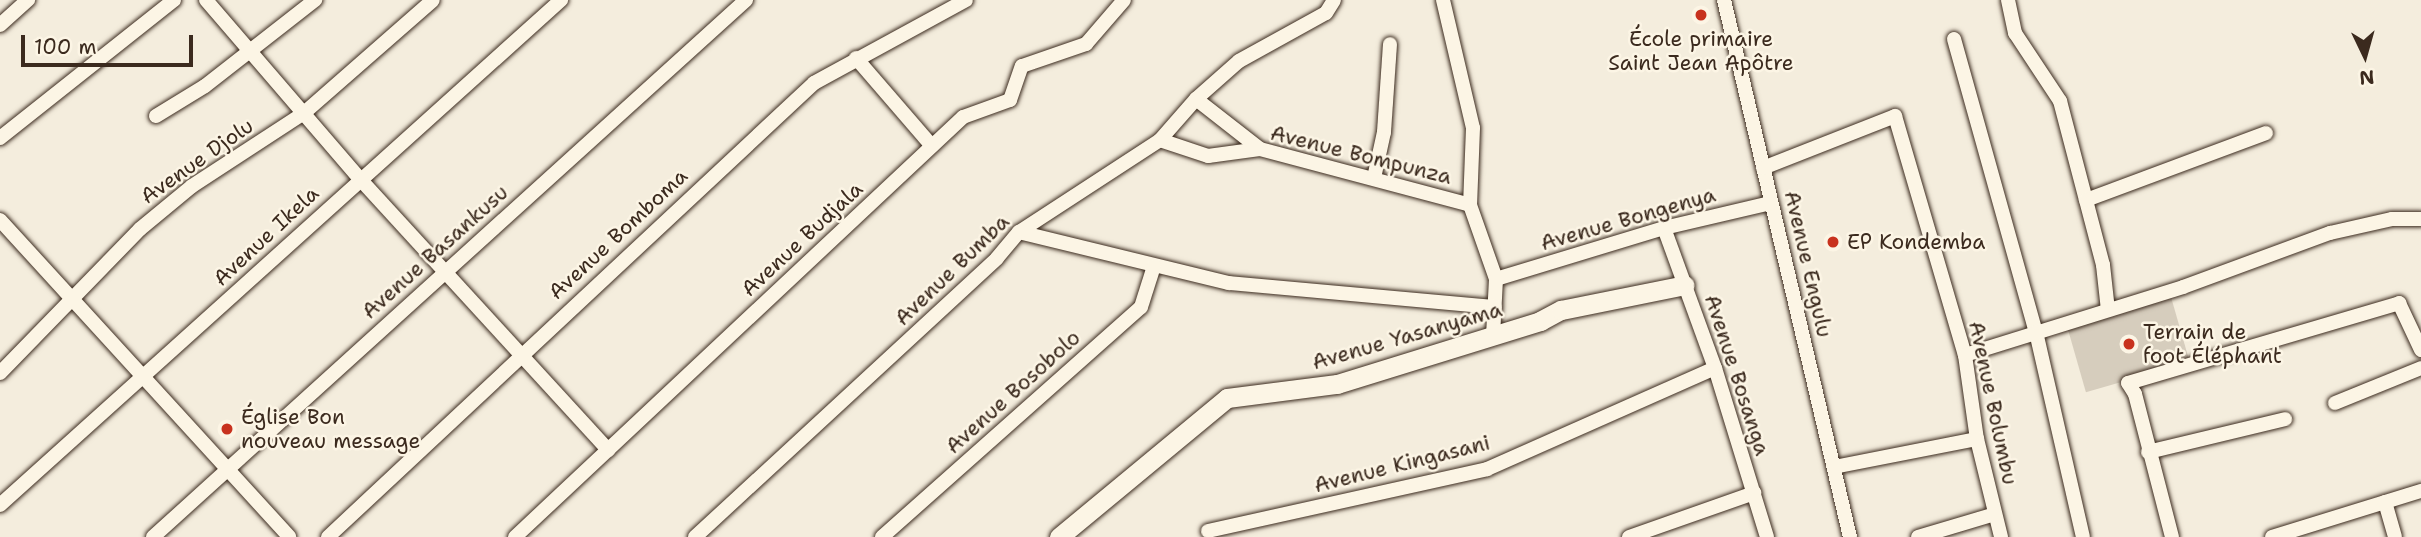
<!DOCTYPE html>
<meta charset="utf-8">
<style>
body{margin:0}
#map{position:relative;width:2421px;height:537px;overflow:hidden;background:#f4eddd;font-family:"Shantell Sans",sans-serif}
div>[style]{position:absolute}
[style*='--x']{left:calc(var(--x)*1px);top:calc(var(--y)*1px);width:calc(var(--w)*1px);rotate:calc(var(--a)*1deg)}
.green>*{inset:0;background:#d6cdbd;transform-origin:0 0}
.roads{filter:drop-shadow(0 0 2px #3b2a1e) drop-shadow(0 0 2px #3b2a1e)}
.street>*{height:14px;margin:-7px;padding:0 7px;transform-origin:7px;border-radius:7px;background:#fcf5e5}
.secondary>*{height:19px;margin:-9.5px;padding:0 9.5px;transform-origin:9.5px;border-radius:9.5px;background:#fcf5e5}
.dots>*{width:19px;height:19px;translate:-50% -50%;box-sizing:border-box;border:4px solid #fcf5e5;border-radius:50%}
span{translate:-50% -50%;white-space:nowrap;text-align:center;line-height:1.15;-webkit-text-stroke:5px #fcf5e5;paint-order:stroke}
.poi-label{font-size:21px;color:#3b2a1e}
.left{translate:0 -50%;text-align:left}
.street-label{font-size:21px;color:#3b2a1e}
.north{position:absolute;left:2330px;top:21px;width:70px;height:70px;-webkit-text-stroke:5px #fcf5e5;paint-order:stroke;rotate:175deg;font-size:19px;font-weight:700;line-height:28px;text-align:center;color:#3b2a1e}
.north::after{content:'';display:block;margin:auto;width:24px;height:32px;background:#3b2a1e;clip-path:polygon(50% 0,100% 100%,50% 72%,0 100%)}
.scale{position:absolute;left:21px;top:35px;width:172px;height:32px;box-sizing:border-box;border:4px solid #3b2a1e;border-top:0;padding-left:9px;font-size:21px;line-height:24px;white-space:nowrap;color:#3b2a1e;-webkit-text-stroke:5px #fcf5e5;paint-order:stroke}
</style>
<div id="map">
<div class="green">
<div style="left:2171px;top:297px;width:68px;height:108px;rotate:74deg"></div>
</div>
<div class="roads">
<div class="street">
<div style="--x:206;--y:0;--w:235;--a:49.3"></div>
<div style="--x:359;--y:178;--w:369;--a:47.5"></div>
<div style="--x:1443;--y:0;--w:131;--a:76.8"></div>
<div style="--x:1473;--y:128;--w:77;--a:92.2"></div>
<div style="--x:1470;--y:205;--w:78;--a:70.6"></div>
<div style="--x:1496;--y:279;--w:57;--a:93"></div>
<div style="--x:1724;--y:0;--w:552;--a:76.8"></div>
<div style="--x:2008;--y:0;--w:34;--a:78"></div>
<div style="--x:2015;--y:33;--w:82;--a:56.5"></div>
<div style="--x:2060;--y:101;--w:170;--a:75.3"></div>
<div style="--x:2103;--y:265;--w:45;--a:83.7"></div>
<div style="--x:0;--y:25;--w:38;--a:-42"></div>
<div style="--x:1954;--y:39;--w:304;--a:74.4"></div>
<div style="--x:2036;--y:332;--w:210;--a:77.1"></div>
<div style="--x:856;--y:58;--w:116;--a:49.2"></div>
<div style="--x:1196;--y:99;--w:81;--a:38"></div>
<div style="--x:156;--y:116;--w:57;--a:-31.5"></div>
<div style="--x:205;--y:86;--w:140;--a:-38"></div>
<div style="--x:0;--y:138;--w:222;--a:-38.4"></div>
<div style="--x:1160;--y:140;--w:51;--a:18.4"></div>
<div style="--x:1208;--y:156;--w:52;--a:-7.7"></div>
<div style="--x:1260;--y:149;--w:217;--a:14.9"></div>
<div style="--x:1763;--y:168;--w:142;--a:-21.5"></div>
<div style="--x:1895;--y:116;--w:249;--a:73.7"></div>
<div style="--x:1965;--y:355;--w:85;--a:81.9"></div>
<div style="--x:1977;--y:439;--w:101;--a:76.2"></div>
<div style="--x:1374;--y:178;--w:47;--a:-77.7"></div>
<div style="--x:1384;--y:132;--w:88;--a:-86.1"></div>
<div style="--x:2086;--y:200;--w:192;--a:-20.4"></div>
<div style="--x:0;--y:220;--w:429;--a:47.6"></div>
<div style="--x:1664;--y:228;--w:149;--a:70"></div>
<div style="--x:1715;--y:368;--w:177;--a:72.9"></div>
<div style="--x:1019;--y:232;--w:216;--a:13.7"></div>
<div style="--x:1229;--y:283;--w:267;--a:5.2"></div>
<div style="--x:1496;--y:279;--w:176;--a:-16.9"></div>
<div style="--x:1664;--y:228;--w:110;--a:-13.2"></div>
<div style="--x:1965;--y:355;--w:228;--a:-17.3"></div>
<div style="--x:2183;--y:287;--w:157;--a:-20.2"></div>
<div style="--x:2330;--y:233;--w:64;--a:-12.7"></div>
<div style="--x:2392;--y:219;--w:29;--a:0"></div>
<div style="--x:0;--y:373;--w:201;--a:-45.8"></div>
<div style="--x:140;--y:229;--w:67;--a:-39.6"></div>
<div style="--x:192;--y:186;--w:134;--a:-33.1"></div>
<div style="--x:304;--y:113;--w:171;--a:-41.2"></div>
<div style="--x:2335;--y:403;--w:93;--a:-22.1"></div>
<div style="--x:2148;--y:452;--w:141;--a:-13.5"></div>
<div style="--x:1834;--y:467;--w:146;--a:-11.1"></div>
<div style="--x:2385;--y:502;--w:36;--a:74"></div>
<div style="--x:0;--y:505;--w:755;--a:-41.99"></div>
<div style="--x:1208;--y:531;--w:286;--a:-12.5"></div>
<div style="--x:1487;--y:469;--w:249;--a:-23.9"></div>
<div style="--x:153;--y:537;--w:800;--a:-42.16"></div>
<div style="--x:328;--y:537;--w:665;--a:-43.05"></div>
<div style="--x:814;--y:83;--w:173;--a:-28.6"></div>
<div style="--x:515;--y:537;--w:614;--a:-43.15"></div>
<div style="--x:963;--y:117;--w:50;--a:-19.9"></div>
<div style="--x:1010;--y:100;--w:36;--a:-71"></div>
<div style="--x:1022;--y:66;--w:68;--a:-19"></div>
<div style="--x:1086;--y:44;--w:58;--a:-49.2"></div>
<div style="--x:695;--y:537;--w:411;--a:-42.7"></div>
<div style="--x:997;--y:258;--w:34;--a:-50"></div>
<div style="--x:1019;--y:232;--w:168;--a:-33.1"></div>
<div style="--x:1160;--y:140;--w:55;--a:-48.7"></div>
<div style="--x:1196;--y:99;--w:57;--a:-41.5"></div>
<div style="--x:1239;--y:61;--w:99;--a:-28.9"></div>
<div style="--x:1326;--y:13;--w:15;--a:-58"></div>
<div style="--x:882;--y:537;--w:346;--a:-41.6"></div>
<div style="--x:1141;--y:307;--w:43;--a:-72.4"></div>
<div style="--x:1629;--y:537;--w:133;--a:-19.4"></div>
<div style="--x:1918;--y:537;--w:80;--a:-16.6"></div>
<div style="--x:2172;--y:537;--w:148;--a:-104.5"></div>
<div style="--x:2135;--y:394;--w:13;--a:-122"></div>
<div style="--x:2128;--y:383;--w:283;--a:-16.4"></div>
<div style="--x:2399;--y:303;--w:52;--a:64.9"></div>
<div style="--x:2272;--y:537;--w:156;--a:-17.2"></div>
</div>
<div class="secondary">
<div style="--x:1059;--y:537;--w:218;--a:-39.6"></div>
<div style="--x:1227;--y:398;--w:111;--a:-7.3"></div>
<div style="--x:1337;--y:384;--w:213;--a:-17.2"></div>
<div style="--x:1540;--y:321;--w:24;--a:-28"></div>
<div style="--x:1561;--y:310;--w:126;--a:-11.4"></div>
</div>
</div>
<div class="dots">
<div style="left:1701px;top:15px;background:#c8321e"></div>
<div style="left:1833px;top:242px;background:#c8321e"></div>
<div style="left:2129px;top:344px;background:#c8321e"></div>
<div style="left:227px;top:429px;background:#c8321e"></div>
</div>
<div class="poi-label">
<span style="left:1701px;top:51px">École primaire<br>Saint Jean Apôtre</span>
<span class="left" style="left:1847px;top:242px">EP Kondemba</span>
<span class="left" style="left:2143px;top:344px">Terrain de<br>foot Éléphant</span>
<span class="left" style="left:241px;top:429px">Église Bon<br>nouveau message</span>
</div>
<div class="street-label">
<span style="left:1361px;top:155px;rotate:14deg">Avenue Bompunza</span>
<span style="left:197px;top:161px;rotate:-35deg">Avenue Djolu</span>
<span style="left:1628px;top:219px;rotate:-16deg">Avenue Bongenya</span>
<span style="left:618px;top:234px;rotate:-43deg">Avenue Bomboma</span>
<span style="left:266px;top:236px;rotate:-43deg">Avenue Ikela</span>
<span style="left:802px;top:239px;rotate:-43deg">Avenue Budjala</span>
<span style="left:435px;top:252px;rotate:-42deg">Avenue Basankusu</span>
<span style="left:1808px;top:264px;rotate:77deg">Avenue Engulu</span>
<span style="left:952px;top:270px;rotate:-44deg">Avenue Bumba</span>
<span style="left:1407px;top:336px;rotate:-16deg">Avenue Yasanyama</span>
<span style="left:1737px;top:375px;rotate:72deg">Avenue Bosanga</span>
<span style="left:1013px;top:392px;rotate:-42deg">Avenue Bosobolo</span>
<span style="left:1993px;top:403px;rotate:78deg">Avenue Bolumbu</span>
<span style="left:1402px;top:464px;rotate:-14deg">Avenue Kingasani</span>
</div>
<div class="north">N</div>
<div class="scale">100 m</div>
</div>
